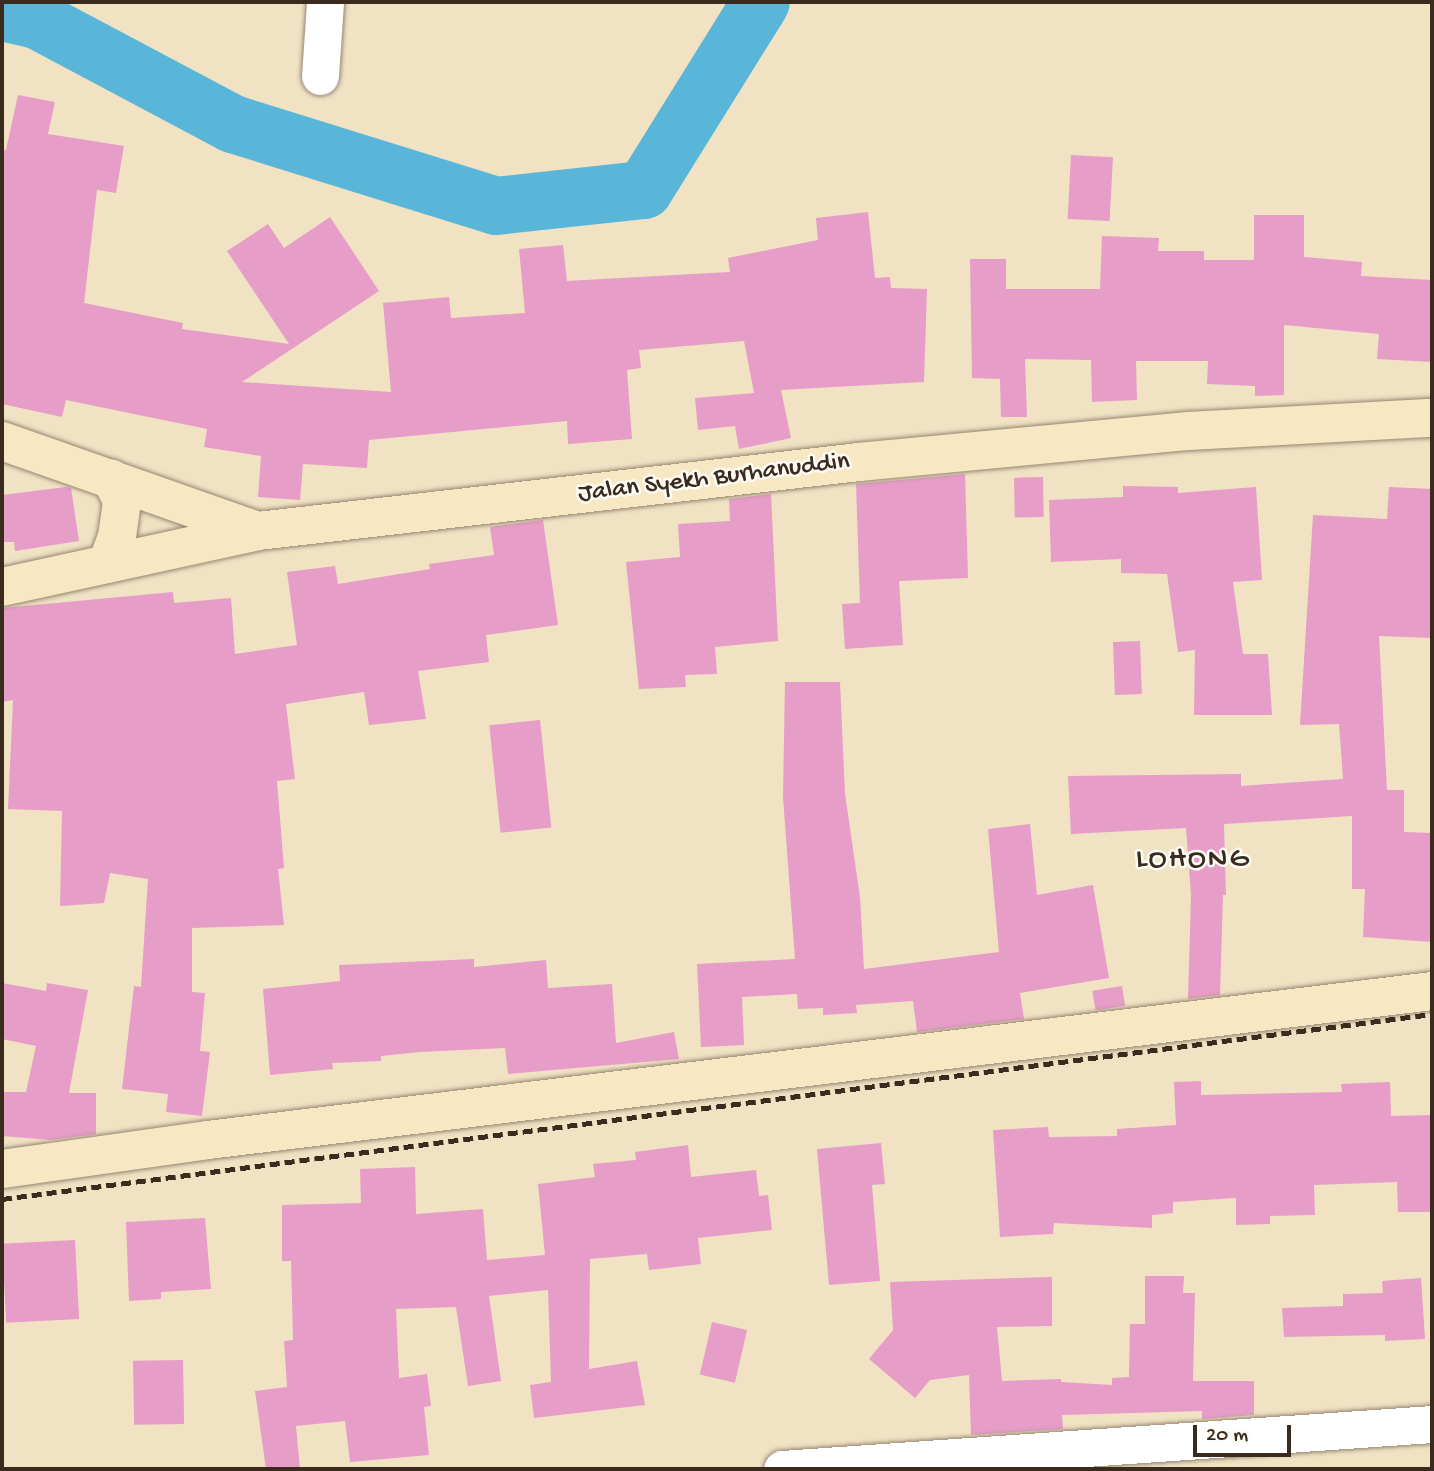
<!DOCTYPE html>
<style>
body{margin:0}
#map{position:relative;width:1434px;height:1471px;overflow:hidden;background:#f1e2c4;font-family:"Gochi Hand",sans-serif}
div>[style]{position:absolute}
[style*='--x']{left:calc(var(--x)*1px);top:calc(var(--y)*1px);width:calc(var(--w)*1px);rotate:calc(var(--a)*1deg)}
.river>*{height:58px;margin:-29px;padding:0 29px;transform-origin:29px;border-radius:29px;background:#5ab6d8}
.building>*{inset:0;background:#e69dc7;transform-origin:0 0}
.roads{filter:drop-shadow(0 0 2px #968671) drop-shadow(0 0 2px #968671)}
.street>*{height:37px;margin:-18.5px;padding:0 18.5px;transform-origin:18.5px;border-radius:18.5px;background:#fff}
.secondary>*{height:38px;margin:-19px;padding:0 19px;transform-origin:19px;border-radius:19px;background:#f7e8c3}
.rail>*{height:5px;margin-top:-2.5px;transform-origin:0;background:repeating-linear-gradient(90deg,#3b2a1e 0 10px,transparent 0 15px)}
span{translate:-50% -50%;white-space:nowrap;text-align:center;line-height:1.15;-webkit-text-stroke:5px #fdfcf7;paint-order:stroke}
.street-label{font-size:26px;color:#3b2a1e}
.quarter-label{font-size:30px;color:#3b2a1e;letter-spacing:2px}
.frame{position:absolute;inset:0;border:4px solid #3b2a1e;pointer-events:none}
.scale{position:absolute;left:1193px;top:1425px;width:98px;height:32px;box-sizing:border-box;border:4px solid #3b2a1e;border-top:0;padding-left:9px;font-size:21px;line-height:24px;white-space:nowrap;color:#3b2a1e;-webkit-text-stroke:5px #fdfcf7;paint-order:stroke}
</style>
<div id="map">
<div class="river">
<div style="--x:2;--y:12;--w:36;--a:13"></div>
<div style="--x:37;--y:20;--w:222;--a:28"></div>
<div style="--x:233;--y:124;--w:275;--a:17.3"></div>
<div style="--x:496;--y:206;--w:149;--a:-6.2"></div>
<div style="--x:644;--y:190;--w:221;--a:-58.1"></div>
</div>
<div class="building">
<div style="clip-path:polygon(18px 95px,55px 102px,48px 134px,124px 146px,116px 193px,97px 190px,84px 303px,183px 323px,182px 329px,289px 344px,227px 251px,268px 224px,284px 248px,330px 217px,379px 291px,242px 382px,391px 392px,383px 303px,449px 297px,451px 318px,525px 313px,519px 249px,563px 245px,567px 281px,730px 272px,728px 258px,818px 240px,816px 218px,868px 212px,875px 278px,890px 277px,891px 288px,927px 289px,924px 382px,781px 390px,791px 438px,739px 449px,735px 426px,698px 430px,695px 398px,754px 393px,744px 341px,639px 350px,641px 368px,627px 370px,632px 439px,568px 444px,567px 421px,369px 440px,367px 468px,303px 464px,300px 500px,258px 497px,261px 456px,204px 447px,207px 429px,66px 400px,62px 417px,2px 404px,2px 150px,6px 150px)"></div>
<div style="left:1071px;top:155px;width:42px;height:64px;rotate:3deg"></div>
<div style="clip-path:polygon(1254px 215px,1304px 215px,1304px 257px,1362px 262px,1361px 276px,1432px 280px,1432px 362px,1377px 359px,1379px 334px,1284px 325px,1284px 395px,1255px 396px,1255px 386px,1207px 384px,1208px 361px,1136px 361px,1137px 400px,1092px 402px,1091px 360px,1025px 359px,1027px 417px,1001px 417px,1000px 379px,972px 378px,970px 259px,1006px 259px,1006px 289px,1100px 289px,1102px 236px,1159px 238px,1158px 251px,1204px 251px,1204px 260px,1254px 260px)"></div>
<div style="clip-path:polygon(965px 474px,968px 578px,899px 581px,903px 645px,845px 649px,842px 604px,860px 603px,856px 484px)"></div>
<div style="left:1043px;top:477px;width:40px;height:29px;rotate:89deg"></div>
<div style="clip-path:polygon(1123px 486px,1178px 487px,1178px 493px,1256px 487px,1262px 580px,1233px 582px,1243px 654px,1268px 654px,1272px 715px,1194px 715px,1195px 650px,1178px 652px,1167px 574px,1121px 573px,1121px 559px,1051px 562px,1049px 500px,1123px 497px)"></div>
<div style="clip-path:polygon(66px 487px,71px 488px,79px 541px,15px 551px,14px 542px,2px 542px,2px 495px)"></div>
<div style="clip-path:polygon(1389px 487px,1432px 489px,1432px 638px,1379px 636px,1387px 790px,1404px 790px,1404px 832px,1432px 833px,1432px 942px,1363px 937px,1365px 889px,1352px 889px,1352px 816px,1224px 824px,1226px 895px,1223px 895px,1220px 995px,1188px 999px,1191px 896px,1186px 828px,1071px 834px,1068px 776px,1241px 774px,1241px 786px,1343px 779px,1339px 724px,1300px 725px,1313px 515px,1387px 519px)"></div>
<div style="clip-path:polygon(771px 494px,778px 641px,715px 647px,717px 674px,685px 675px,686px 687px,639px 689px,626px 562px,680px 557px,678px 524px,730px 521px,729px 499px)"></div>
<div style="clip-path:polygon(543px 520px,558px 625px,486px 635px,489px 662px,418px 671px,426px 719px,369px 725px,364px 692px,286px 704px,295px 779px,277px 781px,284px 868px,278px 869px,284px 925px,192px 928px,192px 992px,205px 993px,200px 1051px,210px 1052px,202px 1116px,166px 1112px,168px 1094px,122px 1089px,134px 986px,141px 987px,148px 879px,110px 873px,104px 903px,60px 906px,62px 811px,8px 809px,13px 700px,2px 702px,2px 608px,173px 592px,174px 603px,231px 598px,235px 654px,297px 645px,287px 572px,335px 566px,338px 584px,430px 569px,429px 564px,494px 555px,490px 527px)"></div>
<div style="left:1140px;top:641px;width:53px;height:27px;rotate:88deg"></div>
<div style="clip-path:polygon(785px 682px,840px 682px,845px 794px,860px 897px,864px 969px,999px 952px,988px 829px,1030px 824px,1037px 895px,1093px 885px,1109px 978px,1020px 993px,1024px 1019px,917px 1032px,913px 1001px,856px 1005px,857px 1013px,823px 1015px,823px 1008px,798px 1009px,797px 994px,742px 997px,744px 1045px,701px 1047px,697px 964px,795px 959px,783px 797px)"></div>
<div style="left:540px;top:720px;width:108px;height:51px;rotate:84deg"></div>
<div style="clip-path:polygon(474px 959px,474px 967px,546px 960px,548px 988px,612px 984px,616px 1043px,674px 1032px,679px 1059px,508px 1074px,505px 1048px,420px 1052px,381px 1056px,381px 1061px,332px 1063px,333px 1069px,270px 1075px,263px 989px,340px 981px,339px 965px)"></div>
<div style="clip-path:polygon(2px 983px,46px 991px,47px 983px,88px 990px,69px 1093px,96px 1093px,96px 1134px,51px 1140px,2px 1136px,2px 1092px,26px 1092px,36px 1046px,2px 1039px)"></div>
<div style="left:1122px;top:986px;width:20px;height:30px;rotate:81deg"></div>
<div style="clip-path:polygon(1201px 1081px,1201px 1095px,1342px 1092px,1341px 1084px,1390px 1082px,1391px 1116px,1432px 1115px,1432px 1212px,1398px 1212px,1397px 1182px,1314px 1185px,1315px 1215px,1270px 1216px,1270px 1224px,1236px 1225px,1236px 1198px,1173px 1202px,1173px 1213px,1152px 1215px,1152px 1228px,1054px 1223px,1053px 1234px,1000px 1237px,993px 1130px,1048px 1127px,1049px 1137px,1117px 1136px,1117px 1129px,1176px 1125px,1174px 1082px)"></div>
<div style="clip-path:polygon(881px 1143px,885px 1184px,872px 1185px,880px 1281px,829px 1285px,817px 1149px)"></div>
<div style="clip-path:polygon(688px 1145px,691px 1177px,756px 1170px,759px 1196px,768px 1195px,772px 1230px,698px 1238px,701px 1264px,649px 1270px,647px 1254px,590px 1259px,589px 1369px,637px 1361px,645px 1405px,534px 1418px,530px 1385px,551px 1382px,548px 1290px,489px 1296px,501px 1381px,468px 1386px,456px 1307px,396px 1309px,399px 1378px,427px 1374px,431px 1406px,424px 1407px,429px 1455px,350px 1462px,345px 1421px,296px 1426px,300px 1469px,266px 1469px,255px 1391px,287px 1387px,284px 1341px,293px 1340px,291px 1261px,282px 1261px,282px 1205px,361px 1203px,360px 1169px,415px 1167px,416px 1214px,483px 1209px,487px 1260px,545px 1255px,538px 1184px,595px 1177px,593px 1164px,636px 1160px,635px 1152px)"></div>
<div style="clip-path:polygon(205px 1218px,211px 1289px,161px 1292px,161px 1299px,129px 1301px,126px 1222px)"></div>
<div style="left:75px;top:1240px;width:79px;height:73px;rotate:87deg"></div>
<div style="clip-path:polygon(1145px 1276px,1184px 1276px,1183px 1293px,1195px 1293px,1193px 1381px,1254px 1381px,1254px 1415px,1202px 1419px,1202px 1411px,1062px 1415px,1063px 1429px,971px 1435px,969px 1375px,930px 1380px,915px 1398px,869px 1359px,893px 1330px,890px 1282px,1052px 1277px,1052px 1326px,997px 1327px,1002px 1381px,1061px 1379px,1061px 1382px,1112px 1385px,1112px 1378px,1129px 1377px,1130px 1324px,1145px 1324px)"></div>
<div style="clip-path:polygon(1421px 1278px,1425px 1339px,1385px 1341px,1385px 1335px,1284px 1337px,1282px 1308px,1343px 1306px,1343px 1294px,1383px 1293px,1382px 1281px)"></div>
<div style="left:712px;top:1322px;width:36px;height:54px;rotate:13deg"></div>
<div style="left:183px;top:1360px;width:64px;height:50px;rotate:89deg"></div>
</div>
<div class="roads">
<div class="street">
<div style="--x:320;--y:76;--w:74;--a:-86.1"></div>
<div style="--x:782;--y:1469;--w:652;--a:-3.96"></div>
</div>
<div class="secondary">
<div style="--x:2;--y:441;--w:271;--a:19.4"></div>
<div style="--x:107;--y:564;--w:29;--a:-70"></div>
<div style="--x:117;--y:537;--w:36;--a:-82"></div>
<div style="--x:122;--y:501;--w:25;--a:-116"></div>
<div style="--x:2;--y:587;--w:262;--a:-12.3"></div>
<div style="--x:258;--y:531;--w:605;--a:-6.55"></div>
<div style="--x:859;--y:462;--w:331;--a:-5.4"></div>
<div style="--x:1189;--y:431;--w:243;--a:-3.1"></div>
<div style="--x:2;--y:1169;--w:208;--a:-8"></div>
<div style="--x:208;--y:1140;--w:1233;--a:-6.94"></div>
</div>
</div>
<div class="rail">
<div style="--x:2;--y:1199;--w:1442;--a:-7.37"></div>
</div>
<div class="street-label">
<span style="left:714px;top:479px;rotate:-7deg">Jalan Syekh Burhanuddin</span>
</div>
<div class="quarter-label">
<span style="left:1193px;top:861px">LOHONG</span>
</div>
<div class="frame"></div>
<div class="scale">20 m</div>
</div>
